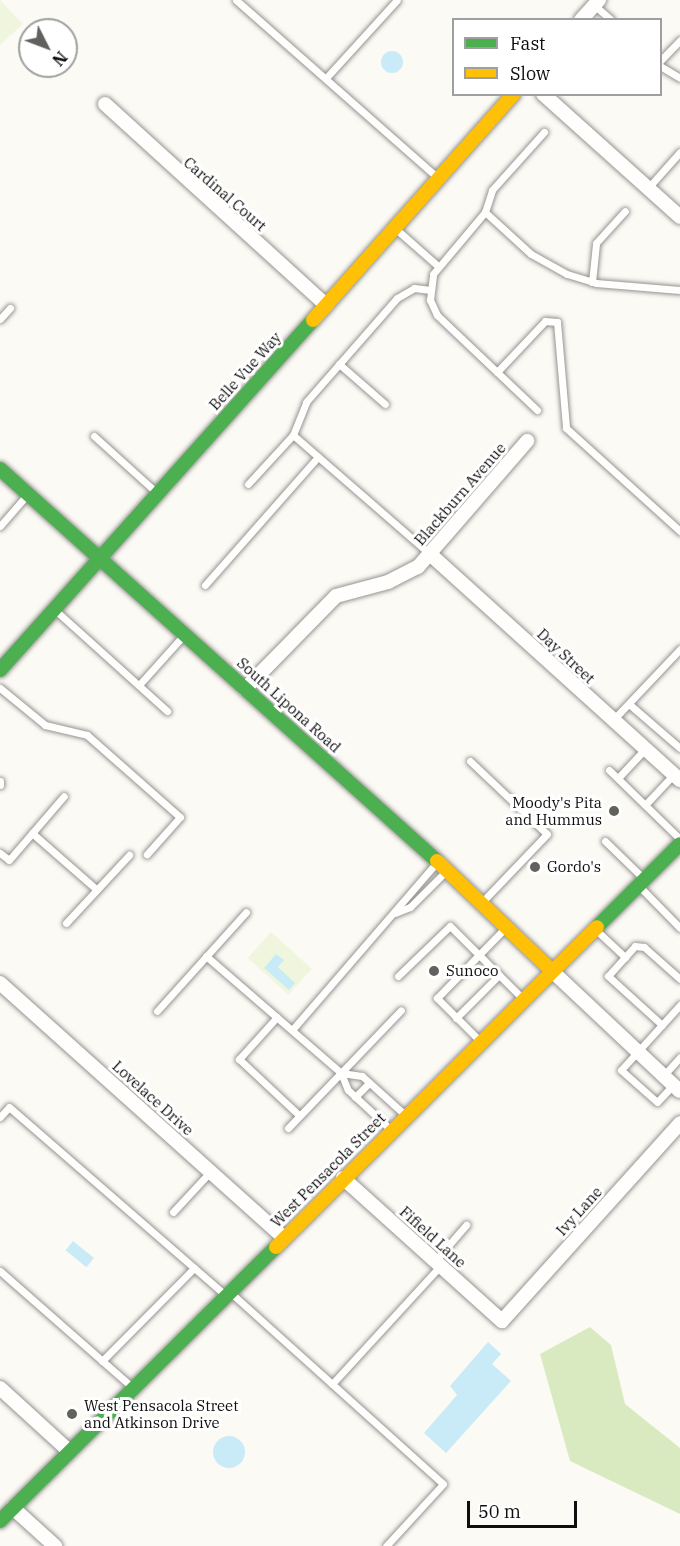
<!DOCTYPE html>
<style>
body{margin:0}
#map{position:relative;width:680px;height:1546px;overflow:hidden;background:#fcfaf4;font-family:"IBM Plex Serif",serif}
div>[style]{position:absolute}
[style*='--x']{left:calc(var(--x)*1px);top:calc(var(--y)*1px);width:calc(var(--w)*1px);rotate:calc(var(--a)*1deg)}
.forest>*{inset:0;background:#d9eac1}
.pitch>*{inset:0;background:#f0f6dd;transform-origin:0 0}
.water>*{inset:0;background:#c9ebf7;transform-origin:0 0}
.round{border-radius:50%}
.roads{filter:drop-shadow(0 0 2px #959492) drop-shadow(0 0 2px #959492)}
.lane>*{height:7px;margin:-3.5px;padding:0 3.5px;transform-origin:3.5px;border-radius:3.5px;background:#fffefd}
.street>*{height:14px;margin:-7px;padding:0 7px;transform-origin:7px;border-radius:7px;background:#fffefd}
.fast>*{height:14px;margin:-7px;padding:0 7px;transform-origin:7px;border-radius:7px;background:#4caf50}
.slow>*{height:14px;margin:-7px;padding:0 7px;transform-origin:7px;border-radius:7px;background:#ffc107}
.dots>*{width:16px;height:16px;translate:-50% -50%;box-sizing:border-box;border:3px solid #fff;border-radius:50%}
span{translate:-50% -50%;white-space:nowrap;text-align:center;line-height:1.15;-webkit-text-stroke:6px #fff;paint-order:stroke}
.street-label{font-size:15px;color:#0e0e0e}
.poi-label{font-size:15px;color:#0e0e0e}
.right{translate:-100% -50%;text-align:right}
.left{translate:0 -50%;text-align:left}
.legend{position:absolute;left:452px;top:18px;width:210px;height:78px;box-sizing:border-box;background:#fff;border:2px solid #9f9f9f;margin:0;padding:8px 10px;list-style:none;font-size:18px;color:#0e0e0e}
.legend li{display:flex;align-items:center;gap:12px;height:30px}
.legend b{width:30px;border:2px solid #9f9f9f}
.north{position:absolute;left:18px;top:18px;width:60px;height:60px;box-sizing:border-box;background:#fff;border:2px solid #9f9f9f;border-radius:50%;rotate:132deg;font-size:16px;font-weight:700;line-height:24px;text-align:center;color:#0e0e0e}
.north::after{content:'';display:block;margin:auto;width:21px;height:27px;background:#61615e;clip-path:polygon(50% 0,100% 100%,50% 72%,0 100%)}
.scale{position:absolute;left:467px;top:1501px;width:110px;height:27px;box-sizing:border-box;border:3px solid #0e0e0e;border-top:0;padding-left:8px;font-size:18px;line-height:21px;white-space:nowrap;color:#0e0e0e;-webkit-text-stroke:4px #fff;paint-order:stroke}
</style>
<div id="map">
<div class="forest">
<div style="clip-path:polygon(590px 1327px,611px 1345px,625px 1404px,680px 1448px,680px 1514px,570px 1461px,540px 1354px)"></div>
</div>
<div class="pitch">
<div style="clip-path:polygon(0 0,23px 24px,0 45px)"></div>
<div style="left:271px;top:932px;width:55px;height:35px;rotate:42deg"></div>
</div>
<div class="water">
<div class="round" style="left:381px;top:51px;width:22px;height:22px"></div>
<div style="clip-path:polygon(276px 954px,284px 960px,278px 967px,295px 983px,289px 990px,264px 968px)"></div>
<div style="left:73px;top:1241px;width:27px;height:12px;rotate:39deg"></div>
<div style="clip-path:polygon(488px 1342px,501px 1354px,492px 1364px,511px 1381px,446px 1453px,424px 1433px,457px 1395px,450px 1386px)"></div>
<div class="round" style="left:213px;top:1436px;width:32px;height:32px"></div>
</div>
<div class="roads">
<div class="lane">
<div style="--x:236;--y:0;--w:268;--a:41.4"></div>
<div style="--x:594;--y:5;--w:23;--a:41"></div>
<div style="--x:660;--y:61;--w:29;--a:-46"></div>
<div style="--x:660;--y:66;--w:23;--a:31"></div>
<div style="--x:326;--y:78;--w:105;--a:-47.7"></div>
<div style="--x:648;--y:188;--w:48;--a:-48.4"></div>
<div style="--x:485;--y:212;--w:62;--a:42.4"></div>
<div style="--x:531;--y:254;--w:41;--a:29.1"></div>
<div style="--x:567;--y:274;--w:30;--a:17"></div>
<div style="--x:596;--y:283;--w:84;--a:4.8"></div>
<div style="--x:397;--y:230;--w:55;--a:41.3"></div>
<div style="--x:592;--y:282;--w:39;--a:-84"></div>
<div style="--x:596;--y:243;--w:43;--a:-47.8"></div>
<div style="--x:0;--y:319;--w:15;--a:-48"></div>
<div style="--x:339;--y:364;--w:61;--a:41"></div>
<div style="--x:497;--y:372;--w:70;--a:-46.7"></div>
<div style="--x:545;--y:321;--w:12;--a:5"></div>
<div style="--x:557;--y:322;--w:106;--a:85.1"></div>
<div style="--x:566;--y:428;--w:154;--a:42.1"></div>
<div style="--x:537;--y:410;--w:138;--a:-136.5"></div>
<div style="--x:437;--y:315;--w:17;--a:-115"></div>
<div style="--x:430;--y:300;--w:26;--a:-83"></div>
<div style="--x:433;--y:274;--w:81;--a:-50"></div>
<div style="--x:485;--y:212;--w:23;--a:-72"></div>
<div style="--x:492;--y:190;--w:78;--a:-48.1"></div>
<div style="--x:293;--y:435;--w:183;--a:41"></div>
<div style="--x:94;--y:436;--w:85;--a:42.1"></div>
<div style="--x:248;--y:484;--w:67;--a:-47.4"></div>
<div style="--x:293;--y:435;--w:35;--a:-68"></div>
<div style="--x:306;--y:402;--w:138;--a:-48.8"></div>
<div style="--x:397;--y:298;--w:20;--a:-30"></div>
<div style="--x:414;--y:288;--w:17;--a:7"></div>
<div style="--x:0;--y:526;--w:40;--a:-49"></div>
<div style="--x:205;--y:585;--w:171;--a:-48.6"></div>
<div style="--x:55;--y:610;--w:151;--a:42"></div>
<div style="--x:139;--y:685;--w:66;--a:-48.1"></div>
<div style="--x:0;--y:688;--w:58;--a:39.4"></div>
<div style="--x:45;--y:725;--w:43;--a:13.4"></div>
<div style="--x:87;--y:735;--w:124;--a:41.4"></div>
<div style="--x:180;--y:817;--w:50;--a:131.7"></div>
<div style="--x:629;--y:704;--w:67;--a:40.8"></div>
<div style="--x:612;--y:721;--w:99;--a:-46.6"></div>
<div style="--x:470;--y:761;--w:106;--a:43.5"></div>
<div style="--x:547;--y:834;--w:93;--a:133.7"></div>
<div style="--x:609;--y:770;--w:99;--a:44.2"></div>
<div style="--x:618;--y:778;--w:40;--a:-47"></div>
<div style="--x:0;--y:781;--w:4;--a:90"></div>
<div style="--x:645;--y:805;--w:42;--a:-46.9"></div>
<div style="--x:32;--y:833;--w:86;--a:41.2"></div>
<div style="--x:605;--y:841;--w:52;--a:44.2"></div>
<div style="--x:0;--y:853;--w:11;--a:38"></div>
<div style="--x:9;--y:860;--w:84;--a:-49.3"></div>
<div style="--x:640;--y:887;--w:57;--a:45.7"></div>
<div style="--x:395;--y:913;--w:16;--a:-22"></div>
<div style="--x:410;--y:907;--w:51;--a:-45"></div>
<div style="--x:66;--y:923;--w:93;--a:-47.2"></div>
<div style="--x:596;--y:930;--w:40;--a:43"></div>
<div style="--x:206;--y:956;--w:179;--a:40.9"></div>
<div style="--x:341;--y:1073;--w:18;--a:68"></div>
<div style="--x:348;--y:1090;--w:59;--a:42.9"></div>
<div style="--x:398;--y:976;--w:72;--a:-43.9"></div>
<div style="--x:450;--y:926;--w:103;--a:45"></div>
<div style="--x:157;--y:1011;--w:133;--a:-48"></div>
<div style="--x:277;--y:1017;--w:57;--a:132.1"></div>
<div style="--x:239;--y:1059;--w:83;--a:43.1"></div>
<div style="--x:456;--y:1018;--w:61;--a:-45"></div>
<div style="--x:662;--y:1025;--w:73;--a:-137.8"></div>
<div style="--x:608;--y:976;--w:40;--a:-48"></div>
<div style="--x:635;--y:946;--w:9;--a:6"></div>
<div style="--x:644;--y:947;--w:48;--a:41.6"></div>
<div style="--x:292;--y:1030;--w:222;--a:-49.2"></div>
<div style="--x:480;--y:1041;--w:61;--a:-135"></div>
<div style="--x:437;--y:998;--w:98;--a:-45.8"></div>
<div style="--x:341;--y:1073;--w:21;--a:8"></div>
<div style="--x:362;--y:1076;--w:58;--a:42.2"></div>
<div style="--x:664;--y:1075;--w:24;--a:-48"></div>
<div style="--x:673;--y:1085;--w:23;--a:133"></div>
<div style="--x:657;--y:1102;--w:48;--a:-138.4"></div>
<div style="--x:621;--y:1070;--w:88;--a:-47.8"></div>
<div style="--x:355;--y:1097;--w:20;--a:-45"></div>
<div style="--x:0;--y:1117;--w:13;--a:-48"></div>
<div style="--x:9;--y:1107;--w:286;--a:41"></div>
<div style="--x:288;--y:1128;--w:163;--a:-46.2"></div>
<div style="--x:173;--y:1212;--w:54;--a:-47.2"></div>
<div style="--x:435;--y:1261;--w:48;--a:-49.3"></div>
<div style="--x:0;--y:1271;--w:174;--a:41.3"></div>
<div style="--x:231;--y:1293;--w:285;--a:42"></div>
<div style="--x:443;--y:1484;--w:84;--a:132.6"></div>
<div style="--x:102;--y:1361;--w:131;--a:-45.3"></div>
<div style="--x:332;--y:1384;--w:160;--a:-47.5"></div>
</div>
<div class="street">
<div style="--x:581;--y:20;--w:27;--a:-48"></div>
<div style="--x:543;--y:94;--w:184;--a:41.9"></div>
<div style="--x:105;--y:104;--w:299;--a:42.3"></div>
<div style="--x:431;--y:555;--w:336;--a:42.1"></div>
<div style="--x:245;--y:689;--w:130;--a:-45.6"></div>
<div style="--x:336;--y:596;--w:54;--a:-15.1"></div>
<div style="--x:388;--y:582;--w:34;--a:-27"></div>
<div style="--x:418;--y:567;--w:167;--a:-49.1"></div>
<div style="--x:552;--y:971;--w:175;--a:43.2"></div>
<div style="--x:0;--y:983;--w:380;--a:41.9"></div>
<div style="--x:343;--y:1178;--w:214;--a:42"></div>
<div style="--x:502;--y:1321;--w:266;--a:-48"></div>
<div style="--x:0;--y:1388;--w:93;--a:42.4"></div>
<div style="--x:13;--y:1508;--w:57;--a:42.1"></div>
</div>
<div class="fast">
<div style="--x:0;--y:469;--w:587;--a:41.89"></div>
<div style="--x:0;--y:670;--w:470;--a:-48.2"></div>
<div style="--x:597;--y:927;--w:117;--a:-45"></div>
<div style="--x:0;--y:1521;--w:389;--a:-44.8"></div>
</div>
<div class="slow">
<div style="--x:313;--y:320;--w:302;--a:-48.4"></div>
<div style="--x:437;--y:861;--w:159;--a:43.7"></div>
<div style="--x:276;--y:1247;--w:453;--a:-44.9"></div>
</div>
</div>
<div class="dots">
<div style="left:614px;top:811px;background:#61615e"></div>
<div style="left:535px;top:867px;background:#61615e"></div>
<div style="left:434px;top:971px;background:#61615e"></div>
<div style="left:72px;top:1414px;background:#61615e"></div>
</div>
<div class="street-label">
<span style="left:225px;top:194px;rotate:41deg">Cardinal Court</span>
<span style="left:245px;top:371px;rotate:-48deg">Belle Vue Way</span>
<span style="left:460px;top:494px;rotate:-49deg">Blackburn Avenue</span>
<span style="left:566px;top:656px;rotate:43deg">Day Street</span>
<span style="left:289px;top:705px;rotate:42deg">South Lipona Road</span>
<span style="left:153px;top:1098px;rotate:42deg">Lovelace Drive</span>
<span style="left:328px;top:1170px;rotate:-45deg">West Pensacola Street</span>
<span style="left:579px;top:1211px;rotate:-48deg">Ivy Lane</span>
<span style="left:433px;top:1237px;rotate:42deg">Fifield Lane</span>
</div>
<div class="poi-label">
<span class="right" style="left:602px;top:811px">Moody's Pita<br>and Hummus</span>
<span class="left" style="left:547px;top:867px">Gordo's</span>
<span class="left" style="left:446px;top:971px">Sunoco</span>
<span class="left" style="left:84px;top:1414px">West Pensacola Street<br>and Atkinson Drive</span>
</div>
<ul class="legend">
<li><b style="height:8px;background:#4caf50"></b>Fast</li>
<li><b style="height:8px;background:#ffc107"></b>Slow</li>
</ul>
<div class="north">N</div>
<div class="scale">50 m</div>
</div>
